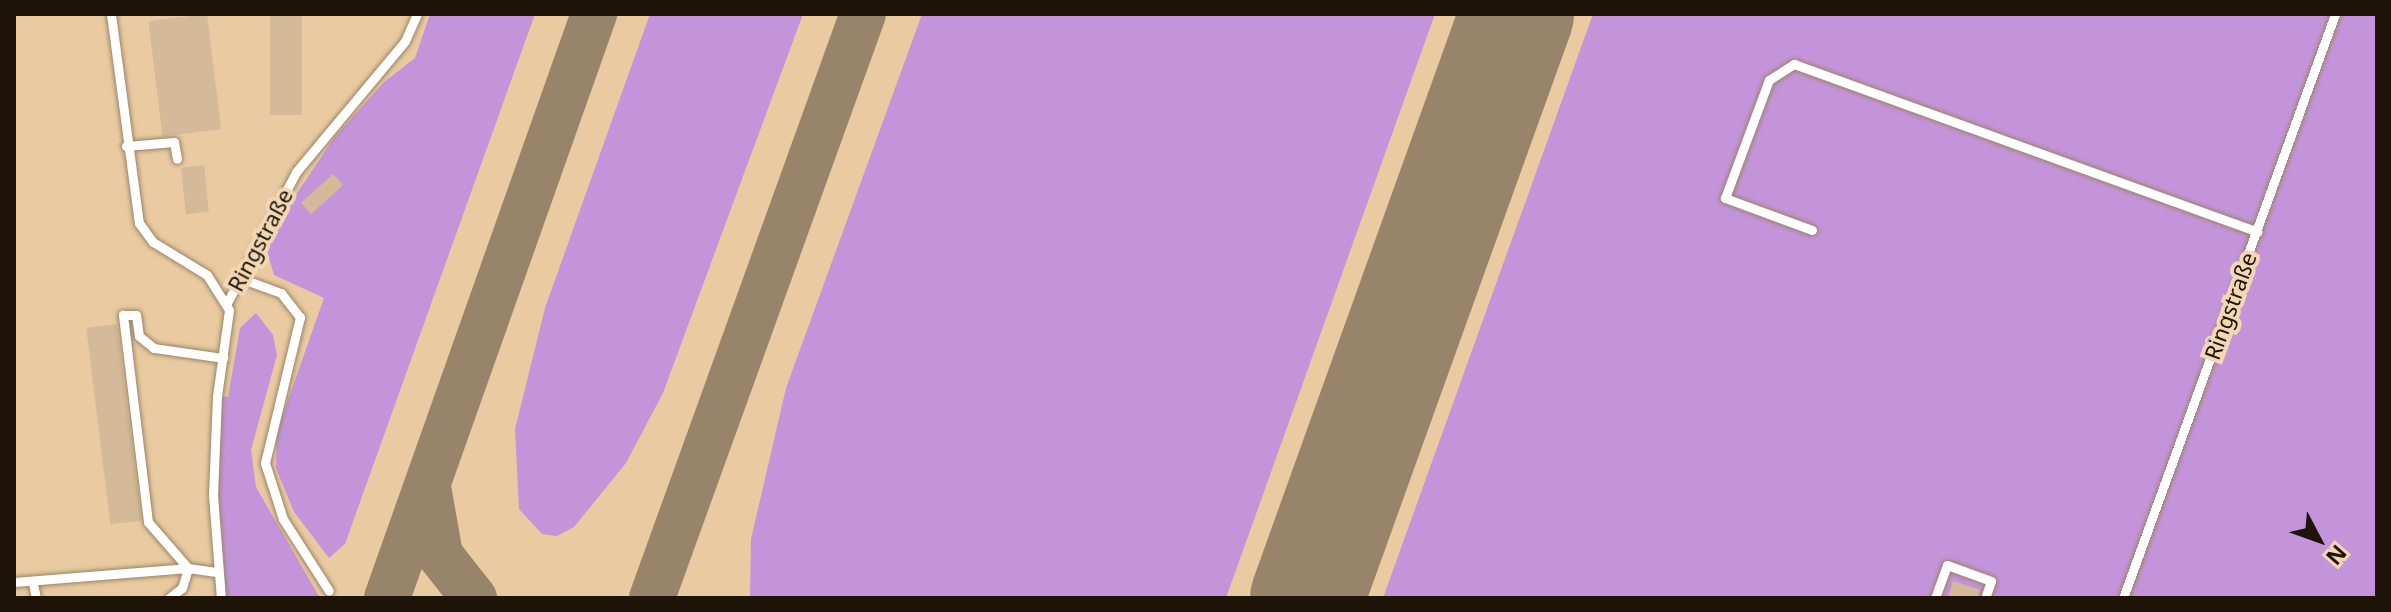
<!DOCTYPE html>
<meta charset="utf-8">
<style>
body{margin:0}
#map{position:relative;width:2391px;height:612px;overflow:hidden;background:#f2d7b5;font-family:"Noto Sans",sans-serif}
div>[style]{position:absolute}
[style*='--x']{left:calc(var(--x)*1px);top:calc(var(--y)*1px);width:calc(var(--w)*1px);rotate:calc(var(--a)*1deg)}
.built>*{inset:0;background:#e9caa1;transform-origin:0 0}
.green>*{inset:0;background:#c494db}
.taxiway>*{height:46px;margin:-23px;padding:0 23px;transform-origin:23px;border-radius:23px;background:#98846b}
.runway>*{height:114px;margin:-57px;padding:0 57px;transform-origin:57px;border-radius:57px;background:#98846b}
.building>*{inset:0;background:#d4ba98;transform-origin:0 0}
.roads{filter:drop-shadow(0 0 2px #9c8464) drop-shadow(0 0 2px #9c8464)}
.service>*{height:9px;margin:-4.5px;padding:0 4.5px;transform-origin:4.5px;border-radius:4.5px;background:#fff}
span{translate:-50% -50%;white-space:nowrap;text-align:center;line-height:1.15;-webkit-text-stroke:8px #f2d7b5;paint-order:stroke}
.street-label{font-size:22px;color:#1e1408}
.frame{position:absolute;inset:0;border:16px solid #1e1408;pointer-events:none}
.north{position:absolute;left:2279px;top:500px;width:80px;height:80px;-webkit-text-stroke:6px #f2d7b5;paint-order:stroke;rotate:131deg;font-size:22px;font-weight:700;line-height:32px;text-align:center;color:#1e1408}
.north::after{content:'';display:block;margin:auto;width:28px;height:36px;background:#1e1408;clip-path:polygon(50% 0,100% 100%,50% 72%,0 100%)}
</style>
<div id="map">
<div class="built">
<div style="left:14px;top:14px;width:2363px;height:584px"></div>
</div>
<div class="green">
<div style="clip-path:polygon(430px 14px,535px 14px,345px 544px,329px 558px,294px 512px,276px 468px,277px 431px,324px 298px,274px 275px,267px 251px,285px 211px,334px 138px,384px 82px,415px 58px)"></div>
<div style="clip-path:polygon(650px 14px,803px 14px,663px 393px,626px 463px,574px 527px,557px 536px,542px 534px,519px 509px,515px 429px,545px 308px)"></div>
<div style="clip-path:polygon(922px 14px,1435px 14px,1226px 598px,750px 598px,751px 539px,786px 388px)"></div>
<div style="clip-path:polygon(1593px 14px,2377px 14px,2377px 598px,1383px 598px)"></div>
<div style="clip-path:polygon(256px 313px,273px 335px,277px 355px,251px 450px,256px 487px,320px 598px,221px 598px,217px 396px,228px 397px,240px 328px)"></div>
</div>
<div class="taxiway">
<div style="--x:428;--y:487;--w:69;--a:80"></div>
<div style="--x:440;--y:555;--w:55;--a:51.7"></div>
<div style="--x:387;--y:598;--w:620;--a:-70.48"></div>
<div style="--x:652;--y:598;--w:621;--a:-70.14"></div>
<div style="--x:1310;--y:598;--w:114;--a:-70.6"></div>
</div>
<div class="runway">
<div style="--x:1307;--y:598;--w:621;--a:-70.22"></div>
</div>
<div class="building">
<div style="left:207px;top:14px;width:116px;height:59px;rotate:83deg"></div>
<div style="left:270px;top:14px;width:32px;height:101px"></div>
<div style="left:204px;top:165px;width:47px;height:23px;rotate:84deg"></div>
<div style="left:333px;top:174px;width:15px;height:43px;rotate:48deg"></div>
<div style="left:117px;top:324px;width:198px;height:31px;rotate:83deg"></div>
<div style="clip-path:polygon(1953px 581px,1980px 590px,1978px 598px,1948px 598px)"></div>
</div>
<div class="roads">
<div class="service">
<div style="--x:111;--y:14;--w:211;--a:82.4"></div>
<div style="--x:139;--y:223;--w:24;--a:54"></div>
<div style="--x:153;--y:242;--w:63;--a:31.4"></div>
<div style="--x:207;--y:275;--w:41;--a:57.8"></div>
<div style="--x:229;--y:310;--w:87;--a:97.9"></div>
<div style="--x:217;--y:396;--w:99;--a:92.3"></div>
<div style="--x:213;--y:495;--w:103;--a:85.6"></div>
<div style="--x:126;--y:146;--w:48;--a:-4.8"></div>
<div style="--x:174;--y:142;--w:17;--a:80"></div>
<div style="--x:1812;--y:230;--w:93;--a:-159.8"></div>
<div style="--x:1725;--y:198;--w:126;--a:-69.6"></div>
<div style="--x:1769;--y:80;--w:30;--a:-33"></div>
<div style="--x:1794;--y:64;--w:493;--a:19.9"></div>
<div style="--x:240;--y:278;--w:44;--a:20.1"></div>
<div style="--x:281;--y:293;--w:31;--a:52"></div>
<div style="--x:300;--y:317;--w:150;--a:103.5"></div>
<div style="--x:265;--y:463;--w:59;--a:72.2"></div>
<div style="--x:283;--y:519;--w:85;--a:57.4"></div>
<div style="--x:227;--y:303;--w:148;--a:-62.2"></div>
<div style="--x:296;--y:172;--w:170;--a:-50.2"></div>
<div style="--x:405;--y:41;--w:30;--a:-66"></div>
<div style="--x:14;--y:582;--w:175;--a:-4.6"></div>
<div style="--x:188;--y:568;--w:30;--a:8"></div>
<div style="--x:33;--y:583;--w:15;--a:79"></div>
<div style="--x:169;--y:598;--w:16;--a:-38"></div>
<div style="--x:182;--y:588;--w:21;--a:-73"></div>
<div style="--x:188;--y:568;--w:61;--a:-131"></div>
<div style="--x:148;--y:522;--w:209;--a:-96.9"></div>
<div style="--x:123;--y:315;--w:13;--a:0"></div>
<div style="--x:136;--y:315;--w:21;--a:82"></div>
<div style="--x:139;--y:336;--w:19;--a:39"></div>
<div style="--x:154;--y:348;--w:70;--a:8.2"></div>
<div style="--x:1935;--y:598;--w:35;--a:-70"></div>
<div style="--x:1947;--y:565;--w:47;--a:20"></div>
<div style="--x:1991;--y:581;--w:18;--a:109"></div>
<div style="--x:2123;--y:598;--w:621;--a:-70.05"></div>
</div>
</div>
<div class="street-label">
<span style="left:260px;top:240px;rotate:-62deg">Ringstraße</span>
<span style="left:2230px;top:306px;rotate:-70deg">Ringstraße</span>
</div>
<div class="frame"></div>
<div class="north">N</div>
</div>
